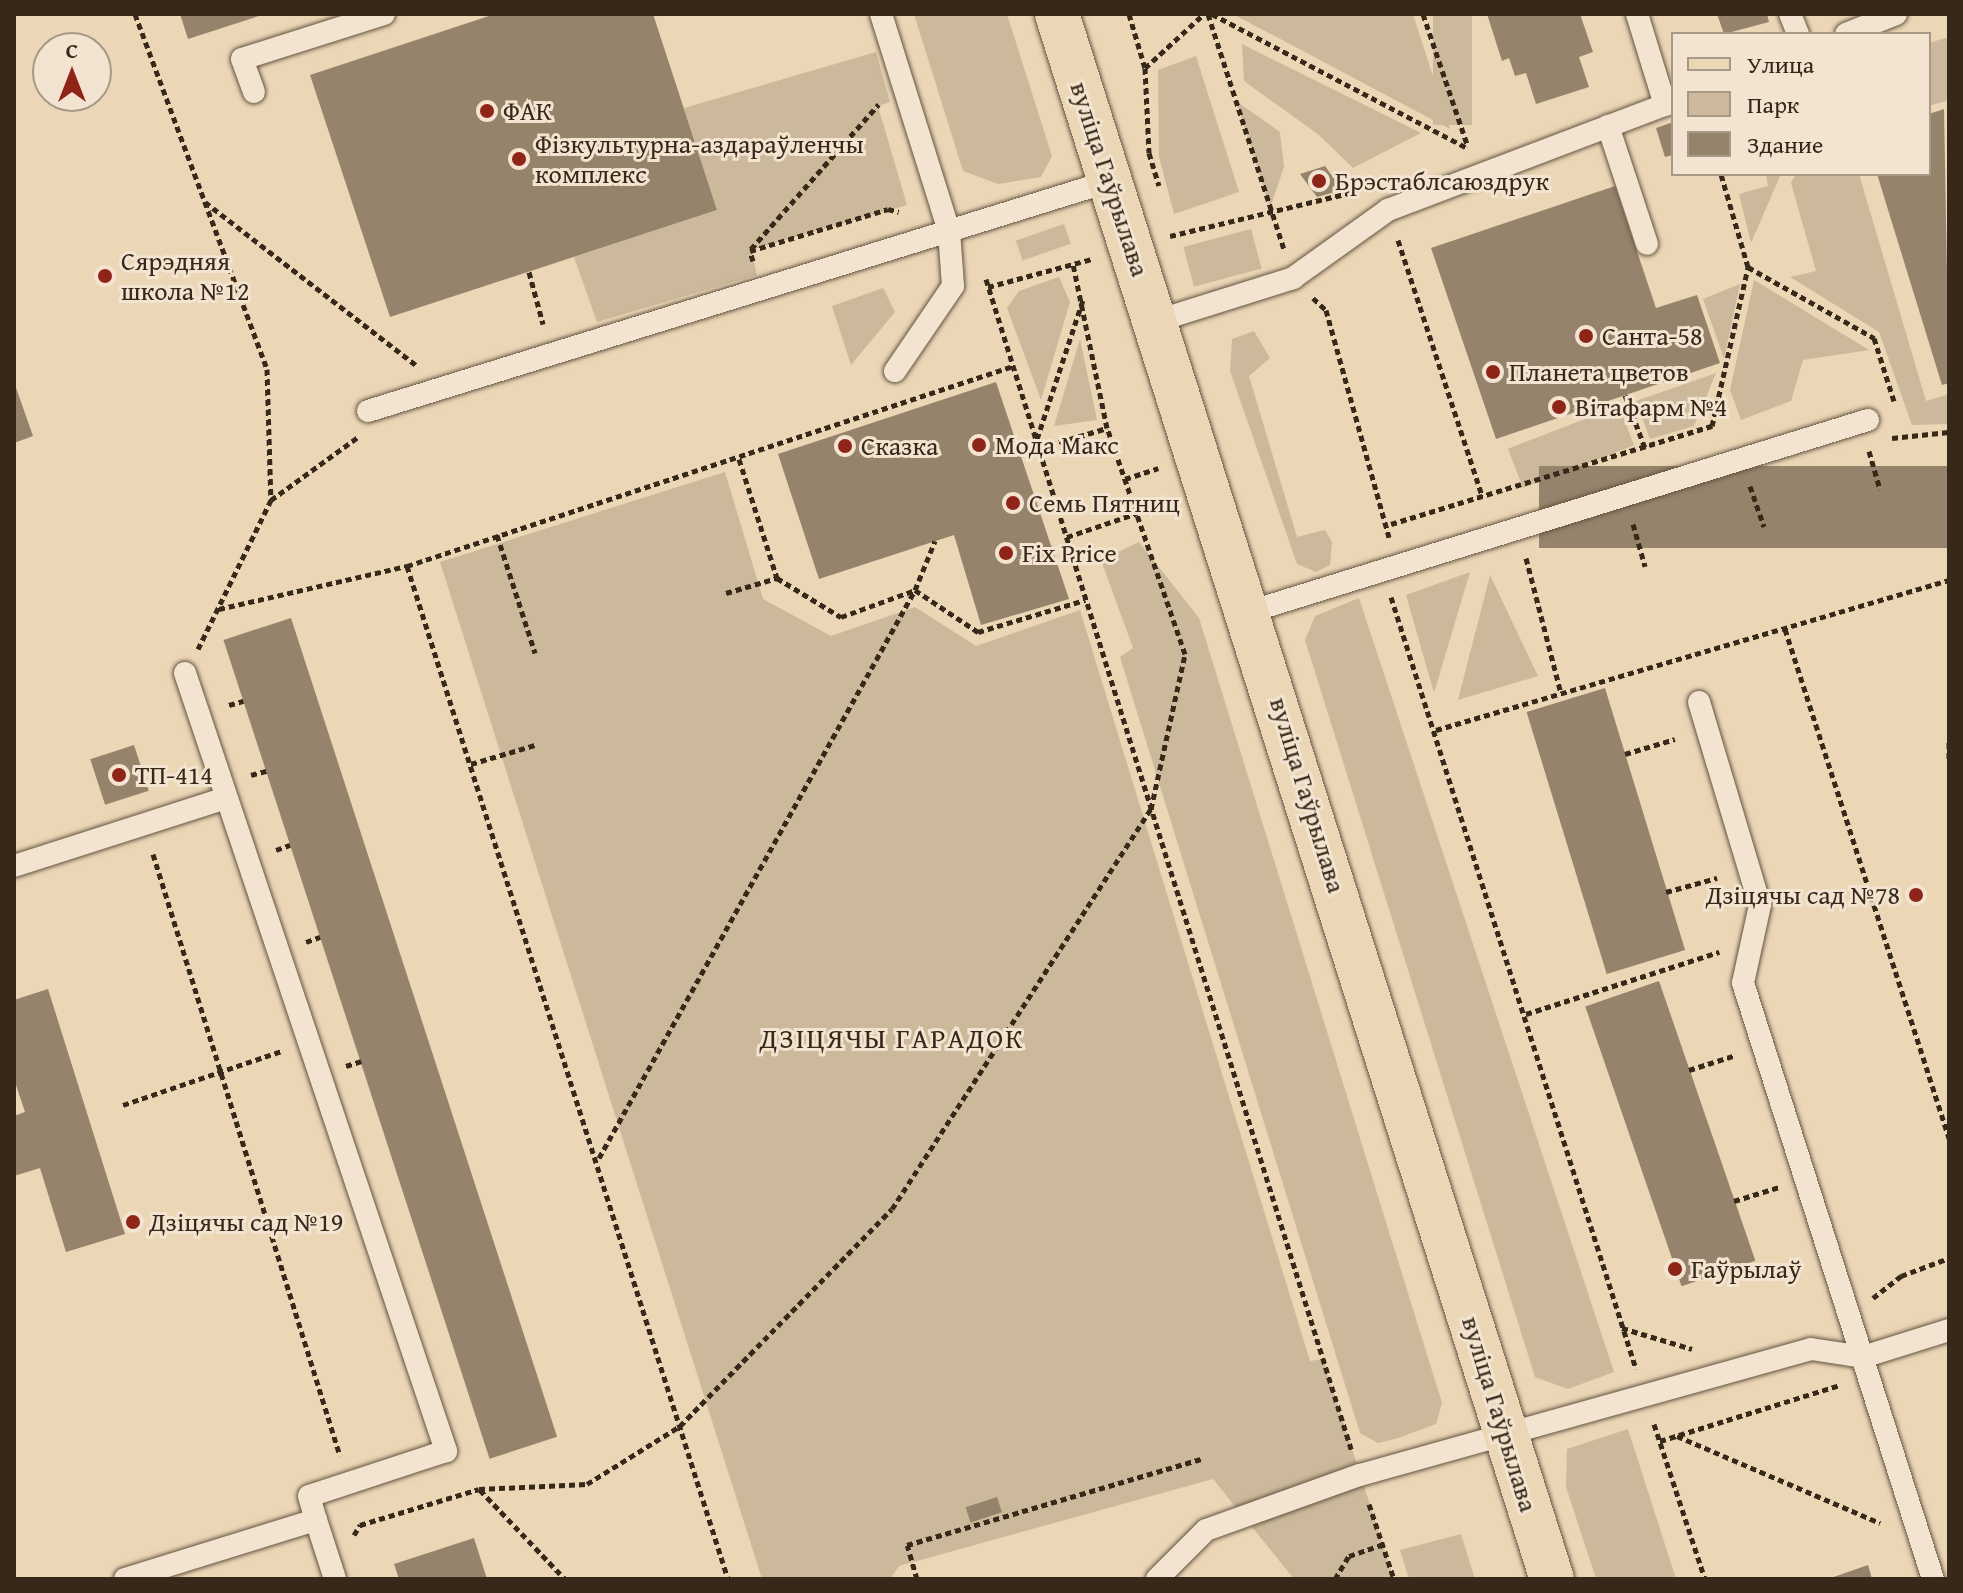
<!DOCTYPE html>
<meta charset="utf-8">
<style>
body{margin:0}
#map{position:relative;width:1963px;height:1593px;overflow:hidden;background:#ebd6b6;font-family:"Gentium Book Plus",serif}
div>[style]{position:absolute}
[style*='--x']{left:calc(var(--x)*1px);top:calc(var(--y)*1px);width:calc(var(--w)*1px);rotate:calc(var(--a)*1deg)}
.green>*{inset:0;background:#ccb99b;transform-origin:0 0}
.building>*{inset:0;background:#95836b;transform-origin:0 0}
.path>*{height:5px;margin-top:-2.5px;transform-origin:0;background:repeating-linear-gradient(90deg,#372919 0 6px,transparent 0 10px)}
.roads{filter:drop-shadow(0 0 2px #645440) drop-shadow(0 0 2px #645440)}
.service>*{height:22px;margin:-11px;padding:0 11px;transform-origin:11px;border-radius:11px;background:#f2e4d0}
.primary>*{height:44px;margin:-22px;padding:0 22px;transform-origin:22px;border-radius:22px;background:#ebd6b6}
.dots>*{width:22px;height:22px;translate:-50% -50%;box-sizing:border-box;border:4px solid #f2e4d0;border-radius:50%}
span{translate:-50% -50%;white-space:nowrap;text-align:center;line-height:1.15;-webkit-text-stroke:6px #f2e4d0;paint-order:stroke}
.poi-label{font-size:26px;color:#372919}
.left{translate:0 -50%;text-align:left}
.right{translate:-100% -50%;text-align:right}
.street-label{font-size:26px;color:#372919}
.neighbourhood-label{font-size:28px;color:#372919;letter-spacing:2px}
.frame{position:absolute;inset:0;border:16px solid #372919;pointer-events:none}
.legend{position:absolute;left:1671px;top:32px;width:260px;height:144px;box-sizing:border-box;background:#f2e4d0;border:2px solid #a79987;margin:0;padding:10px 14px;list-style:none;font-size:24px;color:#372919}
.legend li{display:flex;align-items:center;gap:16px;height:40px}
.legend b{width:40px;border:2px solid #a79987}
.north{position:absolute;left:32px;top:32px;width:80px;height:80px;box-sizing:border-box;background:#f2e4d0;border:2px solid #a79987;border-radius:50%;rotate:0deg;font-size:22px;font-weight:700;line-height:32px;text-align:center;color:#372919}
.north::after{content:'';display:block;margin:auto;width:28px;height:36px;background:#8f2418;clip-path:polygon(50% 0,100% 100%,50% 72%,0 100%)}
</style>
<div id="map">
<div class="green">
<div style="clip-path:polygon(914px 14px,1007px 14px,1052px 156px,1041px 177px,998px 184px,963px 171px)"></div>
<div style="clip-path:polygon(1233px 14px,1413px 14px,1450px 129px)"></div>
<div style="left:1433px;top:14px;width:39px;height:111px"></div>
<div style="clip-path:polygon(1949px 37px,1949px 100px,1929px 106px,1929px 43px)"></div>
<div style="clip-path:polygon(1242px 44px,1421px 133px,1353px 168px,1319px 135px,1244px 81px)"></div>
<div style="clip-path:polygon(876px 52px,890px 102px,878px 106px,907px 205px,751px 250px,757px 275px,597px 322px,574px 257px,717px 210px,684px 108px)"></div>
<div style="clip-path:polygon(1196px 56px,1239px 192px,1174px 214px,1159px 157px,1158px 70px)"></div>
<div style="clip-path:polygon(1236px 101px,1280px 132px,1284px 167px,1270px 208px)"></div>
<div style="clip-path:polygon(1766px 174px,1781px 174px,1751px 243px,1739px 194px,1768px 186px)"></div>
<div style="clip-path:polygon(1796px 174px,1859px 174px,1926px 401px,1949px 394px,1949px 424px,1912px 425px,1879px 332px,1790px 277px,1816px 271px,1791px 183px)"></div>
<div style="left:1064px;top:224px;width:21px;height:51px;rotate:71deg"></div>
<div style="left:1251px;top:229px;width:41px;height:70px;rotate:75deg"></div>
<div style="clip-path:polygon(1059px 277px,1070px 302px,1041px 400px,1007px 308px,1019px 291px)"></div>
<div style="clip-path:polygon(1754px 280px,1869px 350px,1803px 360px,1791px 401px,1741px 420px,1730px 390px)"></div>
<div style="clip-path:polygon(1740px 284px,1724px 359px,1703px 299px)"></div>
<div style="clip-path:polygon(883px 288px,895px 312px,851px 365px,832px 306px)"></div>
<div style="clip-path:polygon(1254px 331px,1270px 358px,1249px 376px,1297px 537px,1325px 530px,1332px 542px,1330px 565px,1316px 572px,1297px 564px,1230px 371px,1232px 339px)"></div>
<div style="clip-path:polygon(1080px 339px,1097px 420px,1054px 426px)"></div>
<div style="clip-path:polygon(1716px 373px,1694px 426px,1650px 439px,1636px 401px)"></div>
<div style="left:1619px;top:406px;width:42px;height:119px;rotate:69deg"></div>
<div style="clip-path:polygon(725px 472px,763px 599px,831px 636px,915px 607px,976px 646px,1080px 610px,1310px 1361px,1323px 1359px,1394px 1579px,1294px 1579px,1213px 1479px,899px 1566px,890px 1579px,762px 1579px,440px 562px)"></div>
<div style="clip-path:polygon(1139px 542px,1199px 618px,1442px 1403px,1436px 1424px,1398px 1438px,1378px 1443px,1360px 1433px,1120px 657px,1133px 648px,1101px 560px)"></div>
<div style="clip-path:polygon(1470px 572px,1434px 693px,1406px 595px)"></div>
<div style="clip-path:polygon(1490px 575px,1538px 676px,1458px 700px)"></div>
<div style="clip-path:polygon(1359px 598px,1614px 1372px,1568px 1389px,1535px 1377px,1305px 640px,1315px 616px)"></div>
<div style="clip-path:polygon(1628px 1429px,1676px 1579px,1596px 1579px,1566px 1487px,1567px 1449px)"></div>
<div style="clip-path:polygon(1461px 1534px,1475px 1579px,1409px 1579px,1400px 1550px)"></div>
</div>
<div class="building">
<div style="clip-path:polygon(180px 14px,262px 14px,262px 15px,188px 39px)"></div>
<div style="clip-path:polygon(495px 14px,653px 14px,717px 210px,390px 317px,310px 75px)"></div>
<div style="clip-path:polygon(1487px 14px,1580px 14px,1593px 52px,1579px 57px,1589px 87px,1536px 104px,1526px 73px,1515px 76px,1509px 58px,1502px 61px)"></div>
<div style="clip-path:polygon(1717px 14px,1767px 14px,1769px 22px,1724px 34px)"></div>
<div style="clip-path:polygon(1944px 109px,1949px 383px,1942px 385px,1877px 174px,1929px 174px,1929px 114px)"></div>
<div style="clip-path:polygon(1673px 122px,1673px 155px,1665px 157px,1656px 128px)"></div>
<div style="clip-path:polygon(1325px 166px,1342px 190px,1317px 197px,1300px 174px)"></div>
<div style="clip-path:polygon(1615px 186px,1656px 308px,1697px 295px,1720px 363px,1496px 439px,1431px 248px)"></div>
<div style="clip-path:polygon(14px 382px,33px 436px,14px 443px)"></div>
<div style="clip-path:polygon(996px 382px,1069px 599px,981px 625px,954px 535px,819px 579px,778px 454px)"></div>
<div style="left:1949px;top:466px;width:82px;height:410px;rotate:90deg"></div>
<div style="left:291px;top:618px;width:861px;height:71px;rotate:72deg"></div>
<div style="left:1605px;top:688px;width:274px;height:82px;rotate:73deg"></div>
<div style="left:134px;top:745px;width:48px;height:46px;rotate:72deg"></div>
<div style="left:1659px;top:981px;width:296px;height:78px;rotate:71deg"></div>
<div style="clip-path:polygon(48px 989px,125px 1234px,66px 1252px,40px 1168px,14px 1176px,14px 1116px,25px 1112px,14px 1079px,14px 1000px)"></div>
<div style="left:997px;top:1497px;width:16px;height:33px;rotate:72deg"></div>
<div style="clip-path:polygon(474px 1538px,487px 1579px,399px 1579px,394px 1564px)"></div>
<div style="clip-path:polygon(1868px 1565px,1872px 1579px,1828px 1579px)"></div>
</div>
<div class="path">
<div style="--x:135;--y:14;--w:379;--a:69.6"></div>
<div style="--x:267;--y:369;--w:131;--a:88.3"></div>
<div style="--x:271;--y:500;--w:166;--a:116.1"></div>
<div style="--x:1129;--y:14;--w:56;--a:73.5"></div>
<div style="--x:1145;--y:68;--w:85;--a:87.3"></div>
<div style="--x:1149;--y:153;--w:34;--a:73"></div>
<div style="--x:1208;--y:14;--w:248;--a:72.1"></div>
<div style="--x:1212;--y:14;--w:288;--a:27.7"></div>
<div style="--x:1423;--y:14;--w:140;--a:71.3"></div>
<div style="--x:1145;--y:68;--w:80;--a:-42.5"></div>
<div style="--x:205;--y:202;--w:267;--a:37.7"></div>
<div style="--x:1170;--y:236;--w:193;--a:-13.5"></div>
<div style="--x:1398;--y:240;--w:269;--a:71.8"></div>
<div style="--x:751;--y:249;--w:193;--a:-48.6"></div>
<div style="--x:753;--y:261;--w:10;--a:-107"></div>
<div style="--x:750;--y:251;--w:144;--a:-16.9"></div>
<div style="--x:888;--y:209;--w:11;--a:15"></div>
<div style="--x:1748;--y:267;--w:145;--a:29.4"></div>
<div style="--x:1874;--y:338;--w:66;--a:72.4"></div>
<div style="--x:529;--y:272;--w:54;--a:74.9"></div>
<div style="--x:986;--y:279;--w:1226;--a:72.67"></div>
<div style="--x:988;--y:287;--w:108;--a:-15.1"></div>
<div style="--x:1313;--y:298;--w:18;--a:43"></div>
<div style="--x:1326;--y:310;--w:236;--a:74.5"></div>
<div style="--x:1625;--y:395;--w:57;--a:69.3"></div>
<div style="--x:1892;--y:438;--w:57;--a:-6"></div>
<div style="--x:1037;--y:439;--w:146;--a:-71.7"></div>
<div style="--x:1040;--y:448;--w:70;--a:-16.6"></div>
<div style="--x:1869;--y:451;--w:40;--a:74"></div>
<div style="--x:739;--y:459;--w:125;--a:72.3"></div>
<div style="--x:777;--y:578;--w:75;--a:31.4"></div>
<div style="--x:841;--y:617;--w:79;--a:-20"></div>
<div style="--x:915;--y:590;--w:76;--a:33.7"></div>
<div style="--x:978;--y:632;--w:112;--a:-16.7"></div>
<div style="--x:1125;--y:479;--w:35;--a:-18"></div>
<div style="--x:1750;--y:486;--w:43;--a:71.1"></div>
<div style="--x:271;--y:500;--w:107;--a:-35.9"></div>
<div style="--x:1391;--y:524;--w:336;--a:-17"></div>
<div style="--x:1712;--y:426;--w:163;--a:-77.2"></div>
<div style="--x:1748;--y:267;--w:97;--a:-106.2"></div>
<div style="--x:1633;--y:524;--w:44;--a:74.1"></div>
<div style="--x:497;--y:535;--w:124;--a:72.1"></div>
<div style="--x:1067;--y:537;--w:74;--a:-18.9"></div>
<div style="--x:1526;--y:558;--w:139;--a:75.5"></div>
<div style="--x:407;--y:566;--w:1063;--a:72.42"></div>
<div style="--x:726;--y:593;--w:53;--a:-16.4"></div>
<div style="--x:1391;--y:597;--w:810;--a:72.39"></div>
<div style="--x:219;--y:609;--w:193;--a:-12.9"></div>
<div style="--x:407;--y:566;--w:638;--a:-18.26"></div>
<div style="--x:1785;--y:629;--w:535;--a:72.14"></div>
<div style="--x:229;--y:705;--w:15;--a:-16"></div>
<div style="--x:1436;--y:730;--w:534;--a:-16.3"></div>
<div style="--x:1949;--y:742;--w:19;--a:90"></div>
<div style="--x:1625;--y:754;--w:52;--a:-16.7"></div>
<div style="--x:471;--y:764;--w:67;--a:-16.5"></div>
<div style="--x:251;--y:775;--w:16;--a:-15"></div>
<div style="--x:276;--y:850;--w:15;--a:-20"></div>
<div style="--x:153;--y:854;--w:630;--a:72.74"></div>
<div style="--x:1666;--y:892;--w:53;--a:-15.4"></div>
<div style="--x:306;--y:942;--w:15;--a:-20"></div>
<div style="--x:1526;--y:1014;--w:203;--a:-17.8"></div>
<div style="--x:346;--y:1066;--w:16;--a:-18"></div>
<div style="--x:1689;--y:1070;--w:49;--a:-17.7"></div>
<div style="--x:123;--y:1105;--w:168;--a:-18.8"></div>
<div style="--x:599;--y:1158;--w:650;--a:-60.91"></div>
<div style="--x:915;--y:590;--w:53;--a:-67.8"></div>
<div style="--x:1734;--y:1201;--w:47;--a:-17.3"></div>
<div style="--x:1873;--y:1298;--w:36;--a:-38"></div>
<div style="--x:1901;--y:1276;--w:51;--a:-20.6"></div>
<div style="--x:1622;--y:1328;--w:73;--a:16.7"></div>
<div style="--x:1654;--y:1424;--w:163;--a:71.8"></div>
<div style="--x:1677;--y:1436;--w:221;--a:23.2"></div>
<div style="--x:1660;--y:1441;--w:189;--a:-17.3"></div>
<div style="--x:480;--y:1490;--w:123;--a:46.3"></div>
<div style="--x:1369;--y:1504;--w:79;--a:71.6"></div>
<div style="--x:354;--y:1535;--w:12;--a:-59"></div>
<div style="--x:360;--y:1525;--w:124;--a:-16.8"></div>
<div style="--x:479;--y:1489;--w:108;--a:-2.7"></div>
<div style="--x:587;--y:1484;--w:110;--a:-31.9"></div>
<div style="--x:680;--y:1426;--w:303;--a:-45.7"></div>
<div style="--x:892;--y:1209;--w:477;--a:-57.1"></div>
<div style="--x:1151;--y:809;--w:159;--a:-77.6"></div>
<div style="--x:1185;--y:654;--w:239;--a:-109"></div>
<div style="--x:1107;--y:428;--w:167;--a:-101.7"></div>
<div style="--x:917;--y:1579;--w:35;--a:-106"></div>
<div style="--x:907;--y:1545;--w:309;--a:-16.3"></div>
<div style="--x:1335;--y:1579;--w:27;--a:-59"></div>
<div style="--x:1349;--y:1556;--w:36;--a:-19"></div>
</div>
<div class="roads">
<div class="service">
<div style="--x:881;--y:14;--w:227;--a:72.6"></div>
<div style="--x:949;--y:231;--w:55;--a:85.8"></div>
<div style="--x:953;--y:286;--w:103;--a:124.3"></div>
<div style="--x:1790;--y:14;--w:22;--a:68"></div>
<div style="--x:1846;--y:34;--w:54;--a:-21.8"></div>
<div style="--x:254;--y:92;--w:35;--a:-110"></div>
<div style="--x:242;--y:59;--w:149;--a:-17.6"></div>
<div style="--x:1608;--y:126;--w:124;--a:71.7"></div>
<div style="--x:1157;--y:321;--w:143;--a:-17.5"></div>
<div style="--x:1293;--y:278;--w:117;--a:-35.6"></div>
<div style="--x:1388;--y:210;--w:296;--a:-20.8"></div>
<div style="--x:1665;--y:105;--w:95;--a:-107.1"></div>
<div style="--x:368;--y:411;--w:777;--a:-17.22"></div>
<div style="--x:1252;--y:611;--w:645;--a:-17.23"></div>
<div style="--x:185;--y:673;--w:821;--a:71.45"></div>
<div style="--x:446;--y:1451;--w:144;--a:161.8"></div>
<div style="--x:309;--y:1496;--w:25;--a:74"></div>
<div style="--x:1699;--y:702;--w:212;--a:73.3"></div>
<div style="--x:1760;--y:905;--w:80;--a:102.3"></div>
<div style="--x:1743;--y:983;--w:626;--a:72.32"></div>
<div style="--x:14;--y:866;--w:219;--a:-17.8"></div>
<div style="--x:125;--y:1579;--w:200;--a:-17.2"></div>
<div style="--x:316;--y:1520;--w:62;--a:72.1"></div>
<div style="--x:1157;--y:1579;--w:69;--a:-45"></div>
<div style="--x:1206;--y:1530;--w:164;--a:-19.7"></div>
<div style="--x:1360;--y:1475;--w:468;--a:-15.6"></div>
<div style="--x:1811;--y:1349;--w:53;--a:8.7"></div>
<div style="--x:1863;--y:1357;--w:90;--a:-17.4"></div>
</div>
<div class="primary">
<div style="--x:1057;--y:14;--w:1641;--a:72.45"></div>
</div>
</div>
<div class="dots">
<div style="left:487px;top:111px;background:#8f2418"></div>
<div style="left:519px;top:159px;background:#8f2418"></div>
<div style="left:1319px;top:181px;background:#8f2418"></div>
<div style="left:105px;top:276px;background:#8f2418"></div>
<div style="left:1586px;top:336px;background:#8f2418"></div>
<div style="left:1493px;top:372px;background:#8f2418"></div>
<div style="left:1559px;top:407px;background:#8f2418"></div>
<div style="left:979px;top:445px;background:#8f2418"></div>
<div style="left:845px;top:446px;background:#8f2418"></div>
<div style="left:1013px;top:503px;background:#8f2418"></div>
<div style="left:1006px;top:553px;background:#8f2418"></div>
<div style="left:119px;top:775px;background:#8f2418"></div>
<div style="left:1916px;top:895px;background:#8f2418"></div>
<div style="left:133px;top:1222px;background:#8f2418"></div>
<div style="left:1675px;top:1269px;background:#8f2418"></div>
</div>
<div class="poi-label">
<span class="left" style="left:503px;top:111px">ФАК</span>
<span class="left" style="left:535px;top:159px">Фізкультурна-аздараўленчы<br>комплекс</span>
<span class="left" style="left:1335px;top:181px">Брэстаблсаюздрук</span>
<span class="left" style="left:121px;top:276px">Сярэдняя<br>школа №12</span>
<span class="left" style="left:1602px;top:336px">Санта-58</span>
<span class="left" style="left:1509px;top:372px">Планета цветов</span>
<span class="left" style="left:1575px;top:407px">Вітафарм №4</span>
<span class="left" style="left:995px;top:445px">Мода Макс</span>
<span class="left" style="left:861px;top:446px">Сказка</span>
<span class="left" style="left:1029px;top:503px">Семь Пятниц</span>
<span class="left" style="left:1022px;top:553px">Fix Price</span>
<span class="left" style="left:135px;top:775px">ТП-414</span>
<span class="right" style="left:1900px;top:895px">Дзіцячы сад №78</span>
<span class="left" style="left:149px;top:1222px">Дзіцячы сад №19</span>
<span class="left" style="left:1691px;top:1269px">Гаўрылаў</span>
</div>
<div class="street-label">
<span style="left:1110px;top:179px;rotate:72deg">вуліца Гаўрылава</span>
<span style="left:1308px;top:795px;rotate:73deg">вуліца Гаўрылава</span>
<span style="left:1500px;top:1414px;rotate:73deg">вуліца Гаўрылава</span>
</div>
<div class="neighbourhood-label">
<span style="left:892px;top:1038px">ДЗІЦЯЧЫ ГАРАДОК</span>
</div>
<div class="frame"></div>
<ul class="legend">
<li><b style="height:10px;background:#ebd6b6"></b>Улица</li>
<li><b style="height:22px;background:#ccb99b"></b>Парк</li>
<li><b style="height:22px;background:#95836b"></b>Здание</li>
</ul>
<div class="north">С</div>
</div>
